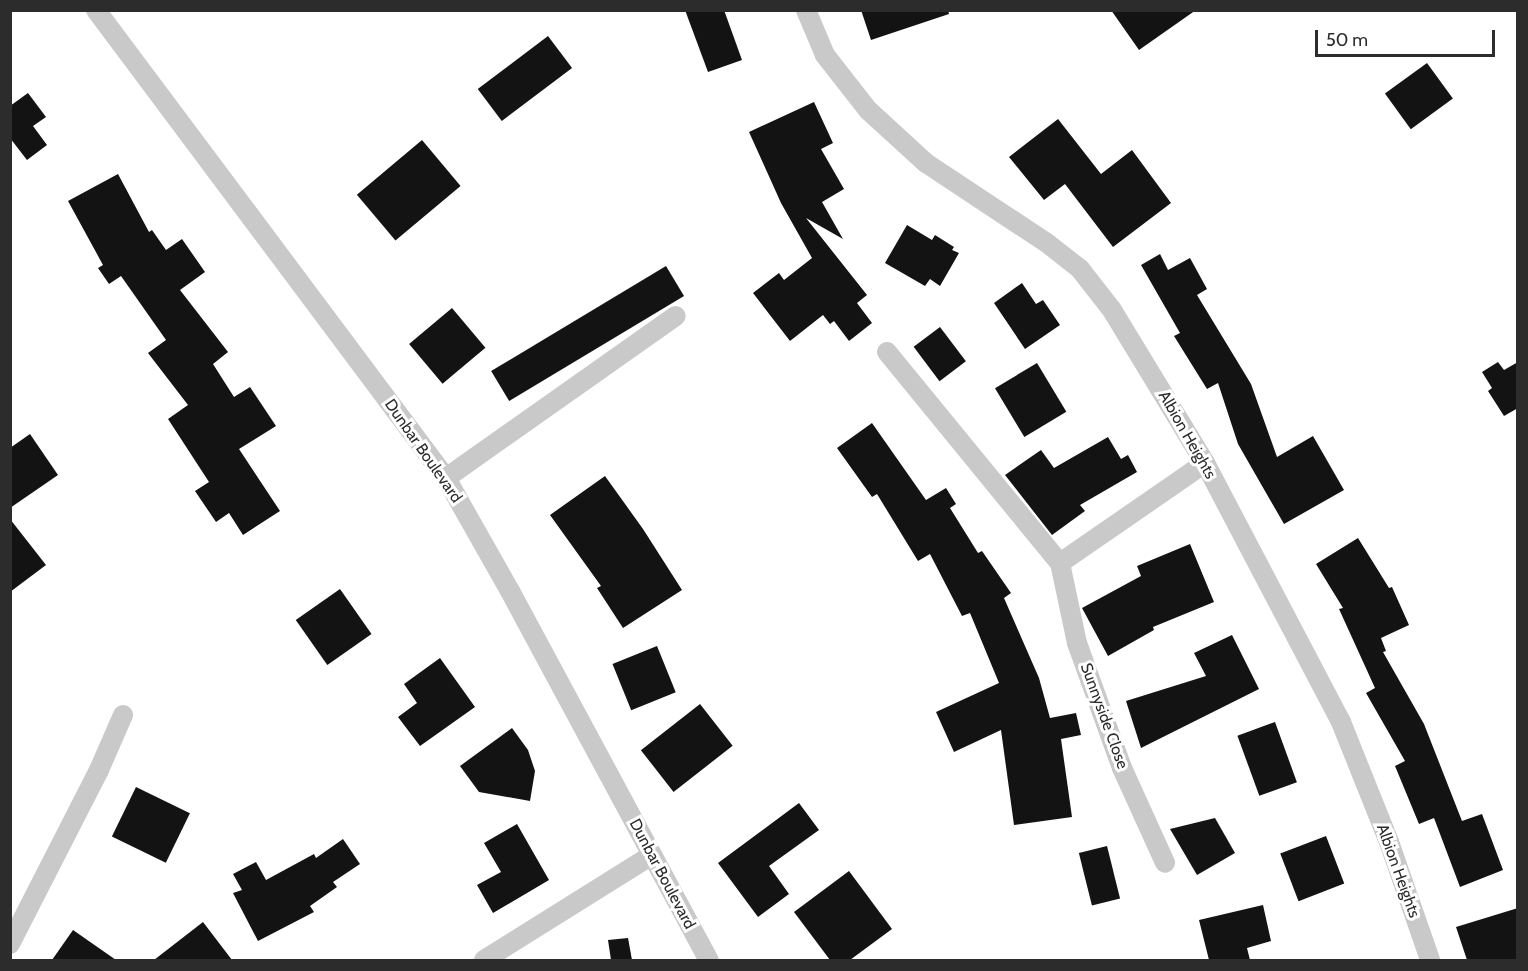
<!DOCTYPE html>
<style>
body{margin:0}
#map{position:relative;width:1528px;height:971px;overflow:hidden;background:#fff;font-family:Cabin,sans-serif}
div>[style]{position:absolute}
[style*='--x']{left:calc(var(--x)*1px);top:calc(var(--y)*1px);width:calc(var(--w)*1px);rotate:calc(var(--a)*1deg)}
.building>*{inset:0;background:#131313;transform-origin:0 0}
.minor>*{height:20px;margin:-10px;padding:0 10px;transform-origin:10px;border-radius:10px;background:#c9c9c9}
span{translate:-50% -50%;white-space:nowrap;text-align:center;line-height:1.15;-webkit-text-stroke:6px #fff;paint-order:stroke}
.street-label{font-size:16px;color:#2c2c2c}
.frame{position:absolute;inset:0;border:12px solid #2c2c2c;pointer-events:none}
.scale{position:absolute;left:1315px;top:30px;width:180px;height:27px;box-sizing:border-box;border:3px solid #2c2c2c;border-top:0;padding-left:8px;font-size:18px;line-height:21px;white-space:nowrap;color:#2c2c2c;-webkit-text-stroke:4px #fff;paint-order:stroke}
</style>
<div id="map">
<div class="building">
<div style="clip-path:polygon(685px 10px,724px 10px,742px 60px,708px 72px)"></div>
<div style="clip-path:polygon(861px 10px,948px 10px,949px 14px,871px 40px)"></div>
<div style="clip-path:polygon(1111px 10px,1196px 10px,1139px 50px)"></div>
<div style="left:548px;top:36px;width:40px;height:88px;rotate:53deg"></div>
<div style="left:1427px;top:63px;width:44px;height:52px;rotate:54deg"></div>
<div style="clip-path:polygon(28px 93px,46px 117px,33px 126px,47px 145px,27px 160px,10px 138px,10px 106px)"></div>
<div style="clip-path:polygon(814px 102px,833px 143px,821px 149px,844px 189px,822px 202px,843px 239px,806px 218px,867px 295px,857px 303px,872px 323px,849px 341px,834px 321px,830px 324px,823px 315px,790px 341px,753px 293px,779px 273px,784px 280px,812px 258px,781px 203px,749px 132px)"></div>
<div style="clip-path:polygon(1058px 119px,1101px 174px,1132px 150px,1171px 203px,1113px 247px,1065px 184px,1044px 200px,1009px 157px)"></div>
<div style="left:422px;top:140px;width:60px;height:85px;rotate:50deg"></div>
<div style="clip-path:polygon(118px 174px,149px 232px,152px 230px,166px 250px,182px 239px,205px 272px,180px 290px,228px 352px,213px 364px,234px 397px,250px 387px,276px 426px,239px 449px,280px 511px,243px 535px,229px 513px,216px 522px,195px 491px,209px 482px,168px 419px,188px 405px,148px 353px,166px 340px,121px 276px,109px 284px,98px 268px,103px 265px,68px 201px)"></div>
<div style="clip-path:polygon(907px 225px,932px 240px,935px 235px,954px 247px,952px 250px,959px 253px,940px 286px,930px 279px,925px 286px,885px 263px)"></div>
<div style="clip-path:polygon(1160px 254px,1168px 270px,1190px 258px,1207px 289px,1197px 295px,1251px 384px,1277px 457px,1313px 436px,1344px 490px,1284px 524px,1238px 444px,1218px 383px,1207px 389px,1174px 336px,1180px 333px,1141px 265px)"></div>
<div style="left:666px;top:266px;width:35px;height:204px;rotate:59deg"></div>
<div style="clip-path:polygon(1022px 283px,1036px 304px,1043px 300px,1060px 325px,1025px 349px,994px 303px)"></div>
<div style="left:452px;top:308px;width:52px;height:56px;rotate:50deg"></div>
<div style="left:940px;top:327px;width:43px;height:33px;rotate:53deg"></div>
<div style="clip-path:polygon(1498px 362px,1504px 370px,1518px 362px,1518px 408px,1504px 416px,1488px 391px,1492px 388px,1482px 372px)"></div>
<div style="left:1037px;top:363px;width:57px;height:49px;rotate:59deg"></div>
<div style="clip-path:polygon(872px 423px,926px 500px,946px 488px,956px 504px,950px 508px,978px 553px,982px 551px,1011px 593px,1004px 598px,1039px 678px,1050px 718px,1076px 713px,1081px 735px,1061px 739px,1072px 817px,1014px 825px,1001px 730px,954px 752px,936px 712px,999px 683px,970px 613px,962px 616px,930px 554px,918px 561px,877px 494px,872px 497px,837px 448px)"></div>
<div style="clip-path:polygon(30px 434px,58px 475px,10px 508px,10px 448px)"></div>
<div style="clip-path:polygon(1108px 437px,1121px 459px,1128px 455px,1137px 472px,1080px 505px,1085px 511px,1052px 535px,1005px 475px,1041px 450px,1054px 468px)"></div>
<div style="clip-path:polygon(605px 476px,643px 529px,682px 590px,623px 628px,597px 588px,601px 586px,550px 515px)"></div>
<div style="clip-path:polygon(10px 519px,46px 565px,10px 592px)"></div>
<div style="clip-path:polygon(1358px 538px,1389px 588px,1392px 587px,1409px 625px,1381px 638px,1386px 651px,1383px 652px,1424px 724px,1462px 821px,1482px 814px,1503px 870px,1460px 887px,1434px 818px,1419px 824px,1395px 766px,1405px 761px,1366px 693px,1375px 688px,1339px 609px,1343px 608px,1316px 564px)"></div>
<div style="clip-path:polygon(1190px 544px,1214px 602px,1153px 627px,1154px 630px,1108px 656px,1082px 608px,1141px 576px,1137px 566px)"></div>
<div style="left:340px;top:589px;width:55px;height:54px;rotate:55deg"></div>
<div style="clip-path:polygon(1232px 635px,1259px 689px,1141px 748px,1126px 701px,1206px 676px,1194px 653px)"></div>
<div style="left:657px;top:646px;width:50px;height:48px;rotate:68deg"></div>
<div style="clip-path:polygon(440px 658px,475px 707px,420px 746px,398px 717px,417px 703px,404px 684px)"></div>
<div style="left:700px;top:704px;width:53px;height:75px;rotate:52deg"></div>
<div style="left:1275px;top:722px;width:64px;height:40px;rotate:70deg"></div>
<div style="clip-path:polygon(512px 728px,528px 750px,535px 771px,530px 801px,479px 792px,460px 766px)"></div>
<div style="left:136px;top:787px;width:60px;height:55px;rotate:26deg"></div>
<div style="clip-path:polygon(799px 803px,819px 830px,769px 866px,789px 894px,758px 917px,718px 863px)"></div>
<div style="clip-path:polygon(1215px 818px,1235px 853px,1197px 875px,1170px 829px)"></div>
<div style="clip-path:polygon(517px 824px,549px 880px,493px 913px,477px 885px,501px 872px,484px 843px)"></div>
<div style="left:1326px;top:836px;width:51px;height:49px;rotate:69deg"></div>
<div style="clip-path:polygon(343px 839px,360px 864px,333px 882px,337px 887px,310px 906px,314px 912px,258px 941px,233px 893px,242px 890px,233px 874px,256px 862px,266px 880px,314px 854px,316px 858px)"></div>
<div style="left:1107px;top:846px;width:54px;height:29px;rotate:76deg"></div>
<div style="clip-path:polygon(849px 871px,892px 929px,850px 960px,830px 960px,794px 912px)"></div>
<div style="clip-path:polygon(1263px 905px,1271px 941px,1247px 948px,1250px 960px,1209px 960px,1199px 920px)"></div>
<div style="clip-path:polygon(1518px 908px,1518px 960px,1467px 960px,1456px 927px)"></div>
<div style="clip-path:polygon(203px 922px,232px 960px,154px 960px)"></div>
<div style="clip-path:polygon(73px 930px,116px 960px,52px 960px)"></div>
<div style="clip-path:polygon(628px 938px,632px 960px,611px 960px,608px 940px)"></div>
</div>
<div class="minor">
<div style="--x:96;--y:10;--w:584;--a:53.21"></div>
<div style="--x:446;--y:478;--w:130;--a:60.5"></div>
<div style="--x:510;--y:591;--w:419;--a:61.7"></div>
<div style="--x:806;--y:10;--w:49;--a:67.1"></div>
<div style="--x:825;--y:55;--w:70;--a:52"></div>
<div style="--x:868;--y:110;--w:79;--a:42.4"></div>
<div style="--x:926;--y:163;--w:145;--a:33.5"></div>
<div style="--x:1047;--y:243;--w:42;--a:38.2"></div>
<div style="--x:1080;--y:269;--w:52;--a:52"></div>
<div style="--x:1112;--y:310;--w:179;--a:58.7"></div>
<div style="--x:1205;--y:463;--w:293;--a:62.3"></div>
<div style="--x:1341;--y:722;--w:129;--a:68.2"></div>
<div style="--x:1389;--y:842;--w:125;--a:70.8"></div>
<div style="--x:887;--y:352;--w:273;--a:50.7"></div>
<div style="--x:1060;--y:563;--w:176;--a:-34.6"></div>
<div style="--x:446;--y:478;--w:281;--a:-35.2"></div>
<div style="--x:1060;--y:563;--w:82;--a:78"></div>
<div style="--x:1077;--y:643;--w:133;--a:70.2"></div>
<div style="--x:1122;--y:768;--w:104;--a:65.6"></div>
<div style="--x:10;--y:944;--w:195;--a:-62.9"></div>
<div style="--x:99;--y:770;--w:60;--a:-66.4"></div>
<div style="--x:484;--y:960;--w:198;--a:-32"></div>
</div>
<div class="street-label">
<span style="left:1187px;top:435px;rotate:60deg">Albion Heights</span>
<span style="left:423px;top:451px;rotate:55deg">Dunbar Boulevard</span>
<span style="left:1104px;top:716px;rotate:70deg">Sunnyside Close</span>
<span style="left:1398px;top:871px;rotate:70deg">Albion Heights</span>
<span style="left:662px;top:874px;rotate:62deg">Dunbar Boulevard</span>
</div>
<div class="frame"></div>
<div class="scale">50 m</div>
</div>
